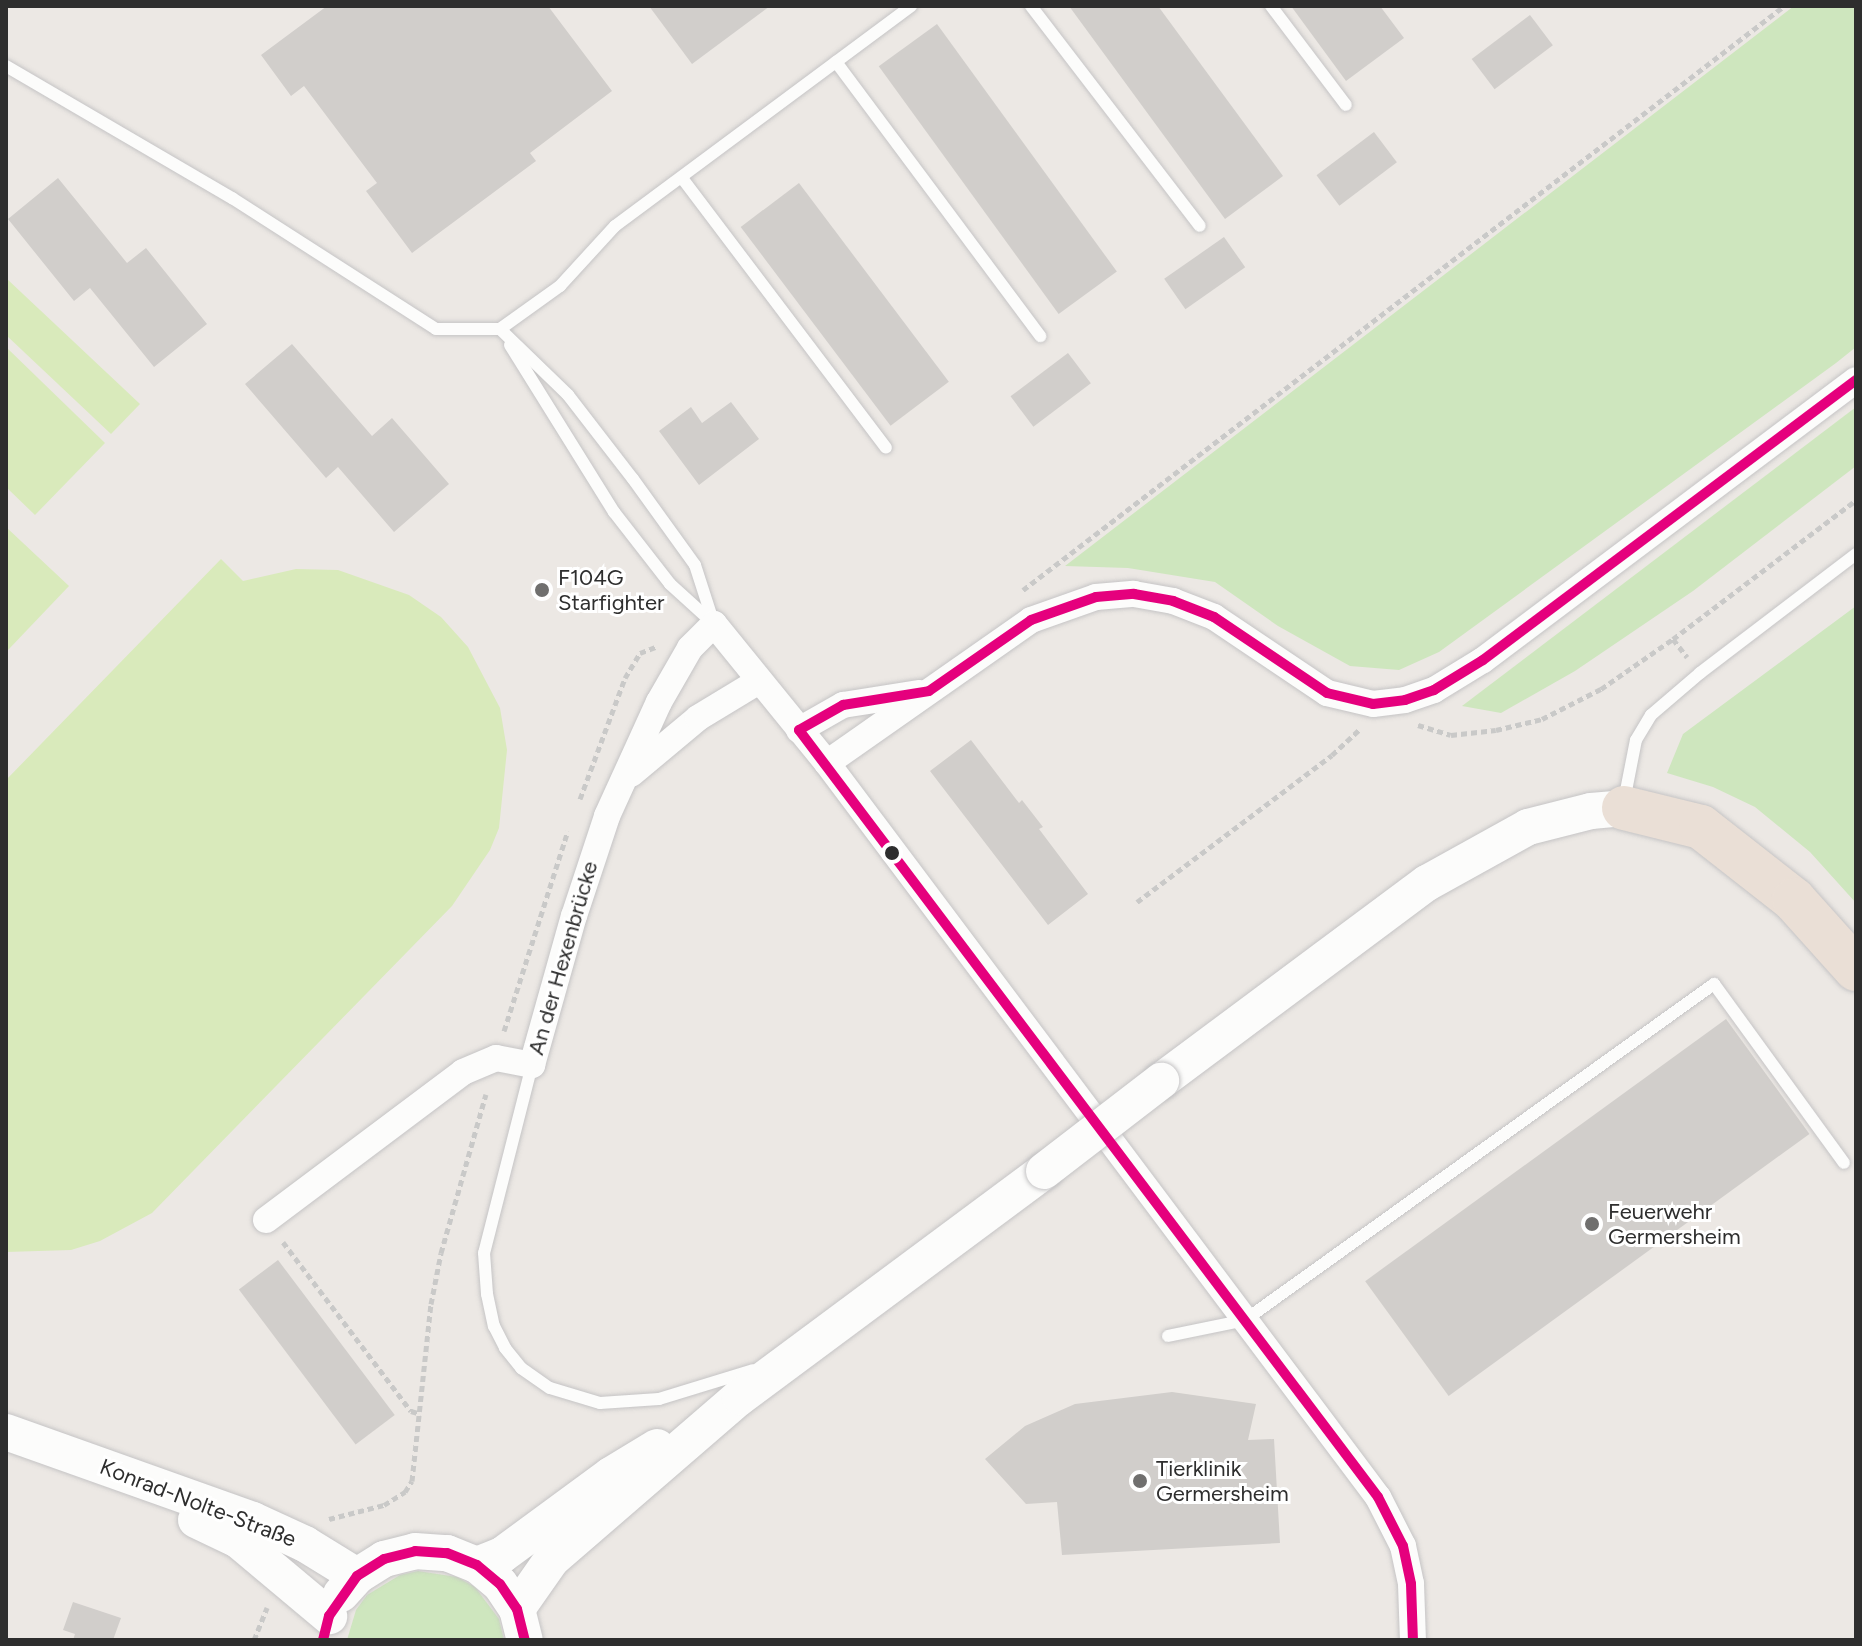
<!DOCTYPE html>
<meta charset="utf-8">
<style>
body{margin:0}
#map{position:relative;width:1862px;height:1646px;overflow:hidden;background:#ece8e4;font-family:Figtree,sans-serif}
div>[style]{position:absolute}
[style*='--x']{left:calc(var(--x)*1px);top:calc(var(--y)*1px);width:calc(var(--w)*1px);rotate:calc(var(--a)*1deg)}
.green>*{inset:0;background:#cee6be}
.pitch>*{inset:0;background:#d9eabb}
.building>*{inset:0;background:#d1cecb;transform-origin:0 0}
.path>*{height:5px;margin-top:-2.5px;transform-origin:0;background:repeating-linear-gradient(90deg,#c9c9c8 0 6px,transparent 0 10px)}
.roads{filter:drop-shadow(0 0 2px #c5c4c5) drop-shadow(0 0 2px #c5c4c5)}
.lane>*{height:12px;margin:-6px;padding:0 6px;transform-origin:6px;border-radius:6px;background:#fcfcfb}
.street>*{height:26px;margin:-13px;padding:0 13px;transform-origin:13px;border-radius:13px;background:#fcfcfb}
.secondary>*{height:36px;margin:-18px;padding:0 18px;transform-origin:18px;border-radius:18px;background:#fcfcfb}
.highway>*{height:44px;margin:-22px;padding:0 22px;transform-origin:22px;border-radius:22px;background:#eadfd6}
.bridges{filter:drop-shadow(0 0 2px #c5c4c5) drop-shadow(0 0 2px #c5c4c5)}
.secondary-bridge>*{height:36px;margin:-18px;padding:0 18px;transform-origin:18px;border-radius:18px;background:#fcfcfb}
.bus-1>*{height:10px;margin:-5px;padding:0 5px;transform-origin:5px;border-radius:5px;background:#e5007d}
.dots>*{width:22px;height:22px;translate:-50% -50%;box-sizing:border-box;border:4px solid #fff;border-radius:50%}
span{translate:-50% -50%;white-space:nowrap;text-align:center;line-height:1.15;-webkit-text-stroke:6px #fff;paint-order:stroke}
.poi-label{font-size:22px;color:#2e2e2e}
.left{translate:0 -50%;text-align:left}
.street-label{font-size:22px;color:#2e2e2e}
.frame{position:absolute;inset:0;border:8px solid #2e2e2e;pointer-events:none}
</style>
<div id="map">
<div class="green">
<div style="clip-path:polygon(1794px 6px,1856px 6px,1856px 347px,1836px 363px,1439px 652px,1399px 670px,1350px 666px,1278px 626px,1215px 582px,1128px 568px,1065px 566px)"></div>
<div style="clip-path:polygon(1856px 407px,1856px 466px,1693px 591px,1575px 671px,1501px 713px,1462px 706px)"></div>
<div style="clip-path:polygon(1856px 606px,1856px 903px,1810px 852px,1755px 807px,1713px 787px,1667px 773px,1683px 734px)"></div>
<div style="clip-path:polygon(418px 1571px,457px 1577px,475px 1587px,499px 1619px,504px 1640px,347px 1640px,356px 1610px,367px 1595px,400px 1575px)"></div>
</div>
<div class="pitch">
<div style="clip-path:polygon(6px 278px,140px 404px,111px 434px,6px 335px)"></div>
<div style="clip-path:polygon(6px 347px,105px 443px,35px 515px,6px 487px)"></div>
<div style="clip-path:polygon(6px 527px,69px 586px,8px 650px,6px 648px)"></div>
<div style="clip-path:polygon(221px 559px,243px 581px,296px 569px,338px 570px,409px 595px,441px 617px,468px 647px,500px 708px,507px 750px,499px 828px,490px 850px,452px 906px,152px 1213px,100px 1241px,71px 1250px,6px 1252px,6px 780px)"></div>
</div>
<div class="building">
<div style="clip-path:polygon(327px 6px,548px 6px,612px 91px,530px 153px,536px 161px,412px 253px,366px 191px,377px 183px,304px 86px,291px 96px,261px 55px)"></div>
<div style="clip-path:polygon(649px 6px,770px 6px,692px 64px)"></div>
<div style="clip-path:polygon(1069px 6px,1158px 6px,1283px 176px,1225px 219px)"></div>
<div style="clip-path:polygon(1291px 6px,1380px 6px,1404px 38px,1346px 81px)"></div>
<div style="left:1530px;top:15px;width:38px;height:73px;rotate:53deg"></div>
<div style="left:937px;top:24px;width:306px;height:72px;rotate:54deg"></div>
<div style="left:1374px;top:132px;width:38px;height:72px;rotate:53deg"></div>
<div style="clip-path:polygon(58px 178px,127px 263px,146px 248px,207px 324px,154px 367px,90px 288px,74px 301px,8px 219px)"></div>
<div style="left:799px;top:183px;width:249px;height:73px;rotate:53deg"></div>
<div style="left:1224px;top:237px;width:37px;height:73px;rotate:55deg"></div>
<div style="clip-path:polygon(292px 344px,372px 436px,392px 418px,449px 484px,394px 532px,338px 467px,326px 478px,245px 384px)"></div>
<div style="left:1068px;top:353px;width:38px;height:72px;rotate:53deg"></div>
<div style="clip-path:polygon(731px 402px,759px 439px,699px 485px,659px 431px,691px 407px,702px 423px)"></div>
<div style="clip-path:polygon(971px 740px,1019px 803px,1022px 800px,1043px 827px,1039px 829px,1088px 894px,1048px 925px,930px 771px)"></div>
<div style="left:1726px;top:1019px;width:142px;height:446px;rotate:54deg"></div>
<div style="left:278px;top:1260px;width:194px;height:49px;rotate:53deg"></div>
<div style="clip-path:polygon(1172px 1392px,1256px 1404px,1248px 1440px,1274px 1439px,1280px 1543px,1062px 1555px,1057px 1502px,1026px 1504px,985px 1459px,1025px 1426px,1075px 1404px)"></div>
<div style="clip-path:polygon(73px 1602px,121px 1618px,113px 1640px,73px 1640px,75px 1634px,63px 1630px)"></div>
</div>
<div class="path">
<div style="--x:1023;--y:590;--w:959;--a:-37.5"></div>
<div style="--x:1673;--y:639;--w:23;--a:52"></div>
<div style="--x:1418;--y:725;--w:34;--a:17"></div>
<div style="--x:1451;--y:735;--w:45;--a:-6.3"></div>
<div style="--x:1496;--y:730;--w:47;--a:-13.4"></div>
<div style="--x:1542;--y:719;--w:66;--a:-27"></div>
<div style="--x:1601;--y:689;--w:88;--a:-34.8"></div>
<div style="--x:1673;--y:639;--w:230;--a:-37.2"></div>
<div style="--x:580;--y:799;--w:129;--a:-69.6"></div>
<div style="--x:625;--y:678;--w:29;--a:-59"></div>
<div style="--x:640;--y:653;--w:19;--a:-21"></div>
<div style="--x:1137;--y:902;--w:244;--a:-37"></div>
<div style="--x:1332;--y:755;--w:38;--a:-43"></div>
<div style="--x:504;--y:1031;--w:210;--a:-72.3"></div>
<div style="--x:283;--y:1242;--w:212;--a:52.9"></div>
<div style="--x:411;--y:1411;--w:10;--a:17"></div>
<div style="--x:329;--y:1519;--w:57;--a:-14.3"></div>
<div style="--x:384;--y:1505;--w:25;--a:-32"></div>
<div style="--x:405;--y:1492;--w:13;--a:-58"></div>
<div style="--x:412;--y:1481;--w:178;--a:-83.9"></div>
<div style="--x:431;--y:1304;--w:52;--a:-78.9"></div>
<div style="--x:441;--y:1253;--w:165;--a:-74.2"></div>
<div style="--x:254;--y:1640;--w:35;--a:-68"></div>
</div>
<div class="roads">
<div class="lane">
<div style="--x:1031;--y:6;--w:277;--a:52.5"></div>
<div style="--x:1271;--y:6;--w:124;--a:52.9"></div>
<div style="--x:836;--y:62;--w:342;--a:53.3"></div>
<div style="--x:6;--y:66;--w:262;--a:30.3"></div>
<div style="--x:232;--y:198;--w:242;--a:32.7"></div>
<div style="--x:436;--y:329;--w:64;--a:0"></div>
<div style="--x:500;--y:329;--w:74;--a:-35.6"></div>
<div style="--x:560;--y:286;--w:81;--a:-47.5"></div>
<div style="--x:615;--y:226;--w:369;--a:-36.6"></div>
<div style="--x:682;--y:178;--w:338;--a:52.9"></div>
<div style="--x:500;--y:329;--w:95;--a:44.1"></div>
<div style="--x:568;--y:395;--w:106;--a:52.3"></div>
<div style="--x:633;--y:479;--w:106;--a:54.2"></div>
<div style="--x:695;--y:565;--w:62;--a:72.1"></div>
<div style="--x:510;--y:345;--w:197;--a:58.1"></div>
<div style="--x:614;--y:512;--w:91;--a:52.1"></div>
<div style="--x:670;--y:584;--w:58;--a:42.2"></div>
<div style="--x:1624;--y:801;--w:62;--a:-78.9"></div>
<div style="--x:1636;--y:740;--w:29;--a:-59"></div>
<div style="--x:1651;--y:715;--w:65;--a:-40.6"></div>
<div style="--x:1700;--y:673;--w:196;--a:-37.3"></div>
<div style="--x:532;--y:1065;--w:194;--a:104.3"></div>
<div style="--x:484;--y:1253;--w:41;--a:85.8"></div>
<div style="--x:487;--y:1294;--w:33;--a:78"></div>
<div style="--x:494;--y:1326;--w:25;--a:63"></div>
<div style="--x:505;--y:1348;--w:26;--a:51"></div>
<div style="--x:521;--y:1368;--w:35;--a:35"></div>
<div style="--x:550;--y:1388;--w:52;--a:16.7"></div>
<div style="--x:600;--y:1403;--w:59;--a:-3.9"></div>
<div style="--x:659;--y:1399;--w:98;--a:-17.1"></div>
<div style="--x:1168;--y:1336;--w:79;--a:-11.7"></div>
<div style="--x:1245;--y:1320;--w:577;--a:-35.62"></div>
<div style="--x:1714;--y:984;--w:221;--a:54"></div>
</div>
<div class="street">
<div style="--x:799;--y:730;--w:51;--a:-29.6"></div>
<div style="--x:843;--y:705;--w:78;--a:-8.9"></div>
<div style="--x:827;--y:763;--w:249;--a:-35"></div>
<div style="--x:1031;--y:620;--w:69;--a:-19.5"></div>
<div style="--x:1096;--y:597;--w:38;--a:-5"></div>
<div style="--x:1134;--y:594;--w:40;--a:10"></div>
<div style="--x:1173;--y:601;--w:44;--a:21.3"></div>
<div style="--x:1214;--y:617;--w:136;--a:33.9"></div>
<div style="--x:1327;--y:693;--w:47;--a:13.4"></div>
<div style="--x:1373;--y:704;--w:32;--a:-7"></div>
<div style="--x:1405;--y:700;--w:31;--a:-19"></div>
<div style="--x:1434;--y:690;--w:57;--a:-31.5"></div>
<div style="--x:1483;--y:660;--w:466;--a:-36.9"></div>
<div style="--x:631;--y:774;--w:87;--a:-39.9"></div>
<div style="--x:698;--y:718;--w:71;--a:-31.2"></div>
<div style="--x:266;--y:1220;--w:246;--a:-36.9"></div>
<div style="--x:463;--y:1072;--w:36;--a:-23"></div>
<div style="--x:496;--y:1058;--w:37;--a:11"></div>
<div style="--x:532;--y:1065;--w:155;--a:-74.3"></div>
<div style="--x:574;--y:916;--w:105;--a:-71.7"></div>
<div style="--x:607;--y:816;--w:125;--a:-65.5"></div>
<div style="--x:659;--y:702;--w:62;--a:-60.1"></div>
<div style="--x:690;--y:648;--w:34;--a:-45"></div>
<div style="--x:714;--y:624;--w:179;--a:50.9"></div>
<div style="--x:827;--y:763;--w:918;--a:53.11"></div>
<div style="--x:1378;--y:1497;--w:55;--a:63"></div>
<div style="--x:1403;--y:1546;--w:39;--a:78"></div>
<div style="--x:1411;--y:1584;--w:56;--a:88"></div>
</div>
<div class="secondary">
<div style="--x:1161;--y:1081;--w:332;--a:-36.7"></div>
<div style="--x:1427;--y:883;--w:115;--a:-29"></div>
<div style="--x:1528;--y:827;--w:65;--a:-14.3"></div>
<div style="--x:1591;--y:811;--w:33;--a:-5"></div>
<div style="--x:6;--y:1432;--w:262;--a:19.6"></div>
<div style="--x:253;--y:1520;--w:57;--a:24.8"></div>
<div style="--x:305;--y:1544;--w:61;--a:31.6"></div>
<div style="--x:196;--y:1520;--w:47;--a:25.5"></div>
<div style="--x:238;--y:1540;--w:119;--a:39.9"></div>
<div style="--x:477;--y:1565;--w:27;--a:-22"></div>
<div style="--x:502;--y:1555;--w:135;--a:-36.3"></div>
<div style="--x:611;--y:1475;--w:54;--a:-31.3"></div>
<div style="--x:341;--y:1594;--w:24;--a:-48"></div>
<div style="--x:357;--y:1576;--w:32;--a:-32"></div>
<div style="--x:384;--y:1559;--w:32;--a:-14"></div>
<div style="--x:415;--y:1551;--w:32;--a:4"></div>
<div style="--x:447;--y:1553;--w:32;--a:22"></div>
<div style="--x:477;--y:1565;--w:30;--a:40"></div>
<div style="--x:500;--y:1584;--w:30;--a:56"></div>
<div style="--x:517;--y:1609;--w:32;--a:76"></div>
<div style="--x:517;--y:1609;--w:61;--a:-55"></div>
<div style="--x:552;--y:1559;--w:248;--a:-40.8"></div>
<div style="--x:740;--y:1397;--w:379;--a:-36.6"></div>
</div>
<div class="highway">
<div style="--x:1624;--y:808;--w:79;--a:13.9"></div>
<div style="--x:1701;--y:827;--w:118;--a:38.1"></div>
<div style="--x:1794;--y:900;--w:93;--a:48.1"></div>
</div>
</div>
<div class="bridges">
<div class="secondary-bridge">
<div style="--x:1044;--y:1171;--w:148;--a:-37.6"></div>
</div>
</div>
<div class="bus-1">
<div style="--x:799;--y:730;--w:51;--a:-29.6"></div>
<div style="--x:843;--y:705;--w:87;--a:-9.2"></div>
<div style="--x:929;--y:691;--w:124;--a:-34.8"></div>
<div style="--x:1031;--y:620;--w:69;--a:-19.5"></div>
<div style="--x:1096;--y:597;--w:38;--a:-5"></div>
<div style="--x:1134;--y:594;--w:40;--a:10"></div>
<div style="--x:1173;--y:601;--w:44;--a:21.3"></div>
<div style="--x:1214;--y:617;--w:136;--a:33.9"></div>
<div style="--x:1327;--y:693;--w:47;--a:13.4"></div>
<div style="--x:1373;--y:704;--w:32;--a:-7"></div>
<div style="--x:1405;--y:700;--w:31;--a:-19"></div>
<div style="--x:1434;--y:690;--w:57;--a:-31.5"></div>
<div style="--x:1483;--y:660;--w:466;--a:-36.9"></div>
<div style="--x:799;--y:730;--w:961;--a:52.95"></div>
<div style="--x:1378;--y:1497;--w:55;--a:63"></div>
<div style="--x:1403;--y:1546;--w:39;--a:78"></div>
<div style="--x:1411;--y:1584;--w:56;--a:88"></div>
<div style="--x:323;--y:1640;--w:25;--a:-76"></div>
<div style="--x:329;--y:1616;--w:49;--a:-55"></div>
<div style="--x:357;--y:1576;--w:32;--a:-32"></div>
<div style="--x:384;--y:1559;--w:32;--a:-14"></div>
<div style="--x:415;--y:1551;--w:32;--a:4"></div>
<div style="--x:447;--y:1553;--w:32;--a:22"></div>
<div style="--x:477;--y:1565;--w:30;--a:40"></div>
<div style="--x:500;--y:1584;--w:30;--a:56"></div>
<div style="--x:517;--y:1609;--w:32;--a:76"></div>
</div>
<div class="dots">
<div style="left:542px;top:590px;background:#706f6e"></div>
<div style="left:892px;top:853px;background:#2e2e2e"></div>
<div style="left:1592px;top:1224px;background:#706f6e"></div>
<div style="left:1140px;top:1481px;background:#706f6e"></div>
</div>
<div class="poi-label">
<span class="left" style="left:558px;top:590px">F104G<br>Starfighter</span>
<span class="left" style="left:1608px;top:1224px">Feuerwehr<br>Germersheim</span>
<span class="left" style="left:1156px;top:1481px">Tierklinik<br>Germersheim</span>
</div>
<div class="street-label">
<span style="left:563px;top:958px;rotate:-74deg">An der Hexenbrücke</span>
<span style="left:198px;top:1503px;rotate:21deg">Konrad-Nolte-Straße</span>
</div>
<div class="frame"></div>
</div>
